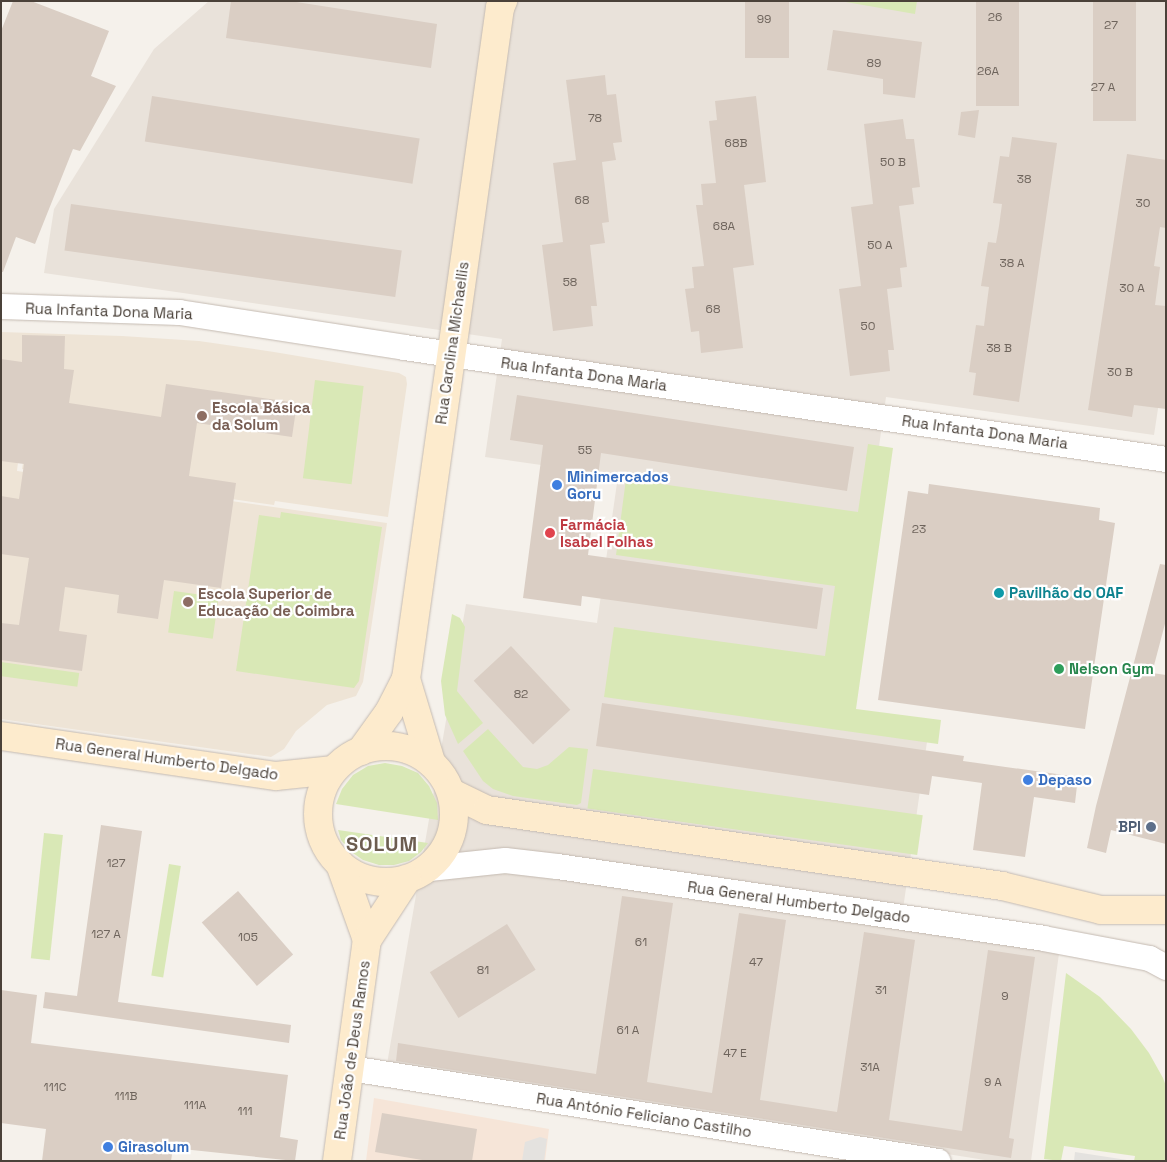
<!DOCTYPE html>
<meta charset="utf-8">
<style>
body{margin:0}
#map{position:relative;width:1167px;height:1162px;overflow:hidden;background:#f5f1eb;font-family:"Space Grotesk",sans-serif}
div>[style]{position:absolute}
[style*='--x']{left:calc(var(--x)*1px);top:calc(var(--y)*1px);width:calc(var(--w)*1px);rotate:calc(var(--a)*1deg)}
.residential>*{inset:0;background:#e9e2da}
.commercial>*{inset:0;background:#f6e5d8}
.education>*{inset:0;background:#eee4d6}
.green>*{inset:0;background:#d9e8b6;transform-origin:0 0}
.parking>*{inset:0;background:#e4e2df}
.building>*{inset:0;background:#dacec4;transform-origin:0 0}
.roads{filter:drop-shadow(0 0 1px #c4bab1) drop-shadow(0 0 1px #c4bab1)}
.street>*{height:25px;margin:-12.5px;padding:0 12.5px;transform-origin:12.5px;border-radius:12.5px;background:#fff}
.secondary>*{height:28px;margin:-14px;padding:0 14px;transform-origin:14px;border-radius:14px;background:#fdebcd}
.secondary>.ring{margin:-14px;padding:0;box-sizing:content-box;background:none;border:28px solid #fdebcd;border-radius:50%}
.dots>*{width:14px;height:14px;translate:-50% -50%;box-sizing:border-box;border:2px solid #fff;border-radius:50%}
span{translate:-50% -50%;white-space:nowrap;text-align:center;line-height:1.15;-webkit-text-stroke:4.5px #fff;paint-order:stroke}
.number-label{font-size:12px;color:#6e645c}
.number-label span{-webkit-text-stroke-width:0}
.street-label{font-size:15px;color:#4a4139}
.education-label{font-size:15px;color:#785e54;font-weight:700}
.left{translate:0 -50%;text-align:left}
.shop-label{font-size:15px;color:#366cbe;font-weight:700}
.health-label{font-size:15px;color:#be3a42;font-weight:700}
.culture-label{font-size:15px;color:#0d838f;font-weight:700}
.leisure-label{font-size:15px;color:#27864d;font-weight:700}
.service-label{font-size:15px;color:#4e5e75;font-weight:700}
.right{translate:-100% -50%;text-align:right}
.district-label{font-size:20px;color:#6c5d50;font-weight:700;letter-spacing:1px}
.frame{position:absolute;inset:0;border:2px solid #4a4139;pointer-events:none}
</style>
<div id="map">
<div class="residential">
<div style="clip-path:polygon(209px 1px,1166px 1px,1166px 356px,1154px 435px,886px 397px,841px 715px,929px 728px,901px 923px,1060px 946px,1031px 1161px,991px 1161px,387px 1064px,466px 604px,597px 623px,618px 476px,485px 457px,502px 339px,44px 273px,54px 209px,154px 49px)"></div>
</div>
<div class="commercial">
<div style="clip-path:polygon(374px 1098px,549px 1129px,545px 1161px,366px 1161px)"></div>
</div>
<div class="education">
<div style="clip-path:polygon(1px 332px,122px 336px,199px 341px,274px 352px,399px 373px,406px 377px,407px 384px,388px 517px,275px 501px,274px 505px,22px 469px,25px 451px,1px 448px)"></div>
<div style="clip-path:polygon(1px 450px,19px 453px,17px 471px,387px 523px,363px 682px,356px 696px,327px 705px,296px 731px,284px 749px,271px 757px,1px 719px)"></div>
</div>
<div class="green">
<div style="clip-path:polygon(840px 1px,917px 1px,915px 14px)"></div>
<div style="left:315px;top:380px;width:49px;height:99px;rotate:7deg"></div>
<div style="clip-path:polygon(868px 444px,893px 448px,856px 709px,941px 720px,938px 744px,604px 697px,614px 627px,825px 656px,835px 586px,616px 555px,626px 479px,858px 512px)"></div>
<div style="clip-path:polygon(281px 512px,382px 527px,359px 681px,354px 688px,236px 671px,259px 515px,280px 518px)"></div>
<div style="left:174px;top:591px;width:45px;height:42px;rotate:8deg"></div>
<div style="clip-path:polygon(452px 614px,460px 618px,465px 627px,457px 691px,483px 723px,458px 744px,445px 715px,441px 681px)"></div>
<div style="left:1px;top:662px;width:79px;height:14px;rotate:8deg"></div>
<div style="clip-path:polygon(488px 729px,523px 767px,537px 769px,548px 765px,569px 747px,588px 749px,581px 803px,577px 805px,513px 796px,493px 789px,483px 781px,463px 751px)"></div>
<div style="clip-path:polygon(385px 763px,402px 766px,418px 773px,429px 786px,437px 803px,438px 820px,336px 804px,342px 789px,353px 775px,368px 766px)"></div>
<div style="left:593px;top:769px;width:333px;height:40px;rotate:8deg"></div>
<div style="clip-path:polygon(338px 830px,428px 843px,421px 852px,409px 861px,394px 865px,379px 865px,363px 860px,350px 851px,341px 840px)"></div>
<div style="left:44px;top:833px;width:19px;height:126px;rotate:6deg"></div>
<div style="left:169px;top:864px;width:12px;height:113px;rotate:9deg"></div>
<div style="clip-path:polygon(1066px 973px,1100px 997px,1131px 1029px,1149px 1053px,1163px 1078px,1166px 1086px,1166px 1161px,1134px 1161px,1135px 1156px,1064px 1146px,1061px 1161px,1044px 1159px)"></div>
</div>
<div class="parking">
<div style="clip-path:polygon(540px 1137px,547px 1139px,544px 1161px,522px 1161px,525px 1142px)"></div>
<div style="clip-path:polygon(1075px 1152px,1127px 1160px,1127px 1161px,1074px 1161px)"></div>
</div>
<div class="building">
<div style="clip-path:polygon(13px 1px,31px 1px,109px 31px,91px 76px,116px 86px,80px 151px,73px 149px,35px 244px,16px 237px,3px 272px,1px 272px,1px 31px)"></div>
<div style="clip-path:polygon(231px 1px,290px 1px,437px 24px,431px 68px,226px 38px)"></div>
<div style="left:745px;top:1px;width:44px;height:57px"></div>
<div style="left:976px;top:1px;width:43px;height:105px"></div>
<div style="left:1093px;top:1px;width:43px;height:120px"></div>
<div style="clip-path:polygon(833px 30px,922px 42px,915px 98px,883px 94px,883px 79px,827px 70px)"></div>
<div style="clip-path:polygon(605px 75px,607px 95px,616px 94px,622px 142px,613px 143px,616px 160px,602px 162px,609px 222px,602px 223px,605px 243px,590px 245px,597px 306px,591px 306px,593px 326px,553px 331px,542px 245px,563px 242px,553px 163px,576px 160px,566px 80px)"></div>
<div style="left:152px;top:96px;width:271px;height:46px;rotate:9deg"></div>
<div style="clip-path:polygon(756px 96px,766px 182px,744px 185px,754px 265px,733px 268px,743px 348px,701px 353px,699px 331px,691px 332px,685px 289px,694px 288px,692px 267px,704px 266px,696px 205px,703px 205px,701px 184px,716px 183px,709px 121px,717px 120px,715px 101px)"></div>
<div style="clip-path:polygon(979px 110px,975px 138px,958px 135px,961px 112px)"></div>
<div style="clip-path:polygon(903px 119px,906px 139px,914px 139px,920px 187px,912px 188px,914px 204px,899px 206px,907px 267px,900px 268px,902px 287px,887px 289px,894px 350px,888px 350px,890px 371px,850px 376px,839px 289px,861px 286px,851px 207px,873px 204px,864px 124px)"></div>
<div style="clip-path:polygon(1012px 137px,1057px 143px,1019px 402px,973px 395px,976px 373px,969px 372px,976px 325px,984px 326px,986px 310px,989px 287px,981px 286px,988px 242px,996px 243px,999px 226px,1002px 204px,993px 203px,1000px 156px,1009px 157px)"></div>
<div style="clip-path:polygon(1127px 154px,1166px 160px,1166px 228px,1160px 227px,1154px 266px,1160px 267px,1155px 305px,1166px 306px,1166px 409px,1134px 405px,1132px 417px,1088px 410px)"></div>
<div style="left:71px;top:204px;width:334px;height:47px;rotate:8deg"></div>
<div style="clip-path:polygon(22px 335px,65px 336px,64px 369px,74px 370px,69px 403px,161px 417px,166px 384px,297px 403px,292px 437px,197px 423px,189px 476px,236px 483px,221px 588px,164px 580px,158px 619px,117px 613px,119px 595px,65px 587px,59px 631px,87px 635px,82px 671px,1px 660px,1px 623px,19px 625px,29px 558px,1px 554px,1px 496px,19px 499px,24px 464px,1px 461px,1px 359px,22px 362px)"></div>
<div style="clip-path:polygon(517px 395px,854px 447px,847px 491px,601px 453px,588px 555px,823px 588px,817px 629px,582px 596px,581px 606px,523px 598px,543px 445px,510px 440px)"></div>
<div style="clip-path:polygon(929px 484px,1100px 508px,1099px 520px,1115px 523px,1085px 729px,878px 700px,908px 491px,928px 494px)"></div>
<div style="clip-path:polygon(1160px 564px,1166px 565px,1166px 620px,1152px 673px,1166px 675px,1166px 844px,1111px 830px,1106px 853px,1087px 848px,1096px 806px)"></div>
<div style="left:511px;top:646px;width:87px;height:51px;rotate:47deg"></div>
<div style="clip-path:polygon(602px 703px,964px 756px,963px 761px,1078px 777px,1075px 803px,1034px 797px,1025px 857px,973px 850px,982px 783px,932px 776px,929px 795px,596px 746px)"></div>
<div style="clip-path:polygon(101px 825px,142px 831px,118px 1002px,291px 1025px,289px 1043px,43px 1008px,45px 992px,77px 996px)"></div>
<div style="left:238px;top:891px;width:84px;height:48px;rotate:49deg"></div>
<div style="clip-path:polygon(622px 896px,673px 903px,647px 1082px,712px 1093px,739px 913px,786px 920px,760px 1100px,837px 1112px,864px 932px,915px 940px,889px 1120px,962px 1131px,988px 950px,1035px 957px,1009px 1138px,1014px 1139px,1011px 1158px,396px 1061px,398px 1043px,596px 1074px)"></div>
<div style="left:507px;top:924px;width:54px;height:91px;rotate:58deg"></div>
<div style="clip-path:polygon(1px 990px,37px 995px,31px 1043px,288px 1075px,280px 1137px,298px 1140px,295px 1161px,173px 1148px,171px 1161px,42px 1161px,46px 1129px,1px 1123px)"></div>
<div style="clip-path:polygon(382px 1113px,477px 1129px,472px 1161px,428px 1161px,375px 1152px)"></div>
</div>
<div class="roads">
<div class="street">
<div style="--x:1;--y:306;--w:178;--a:1.9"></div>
<div style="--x:179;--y:312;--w:228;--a:8.8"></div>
<div style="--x:404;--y:347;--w:770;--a:8.36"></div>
<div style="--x:429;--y:868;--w:76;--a:-6"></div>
<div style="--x:505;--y:860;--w:52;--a:6.6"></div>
<div style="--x:557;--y:866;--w:491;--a:8.4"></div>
<div style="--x:1043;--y:938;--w:108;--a:10.7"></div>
<div style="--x:1149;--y:958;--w:19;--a:28"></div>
<div style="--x:350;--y:1068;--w:595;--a:8.99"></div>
</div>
<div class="secondary">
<div style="--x:406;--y:679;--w:87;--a:73.2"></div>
<div style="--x:1;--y:736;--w:278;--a:8.3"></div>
<div style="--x:276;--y:776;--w:58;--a:-5.9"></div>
<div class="ring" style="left:318px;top:746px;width:108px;height:108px"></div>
<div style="--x:361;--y:751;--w:48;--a:-54.3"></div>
<div style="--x:389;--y:712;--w:37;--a:-63"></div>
<div style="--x:406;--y:679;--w:678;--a:-82.03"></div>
<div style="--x:500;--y:8;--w:8;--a:-67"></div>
<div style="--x:452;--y:793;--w:39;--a:26"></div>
<div style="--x:487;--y:810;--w:521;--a:8.39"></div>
<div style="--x:1002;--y:886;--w:102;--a:13.6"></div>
<div style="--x:1101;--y:910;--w:65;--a:0"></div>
<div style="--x:340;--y:864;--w:81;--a:70.4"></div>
<div style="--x:337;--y:1161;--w:223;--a:-82.3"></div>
<div style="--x:367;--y:940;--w:73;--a:-56.7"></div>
</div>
</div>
<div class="dots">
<div style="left:202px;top:416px;background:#8d6e63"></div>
<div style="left:557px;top:485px;background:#3f7fe0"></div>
<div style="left:550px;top:533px;background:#e0444e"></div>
<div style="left:999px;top:593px;background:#0f9aa8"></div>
<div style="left:188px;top:602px;background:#8d6e63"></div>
<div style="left:1059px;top:669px;background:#2e9e5b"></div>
<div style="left:1028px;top:780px;background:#3f7fe0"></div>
<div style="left:1151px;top:827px;background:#5c6f8a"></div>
<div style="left:108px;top:1147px;background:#3f7fe0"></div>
</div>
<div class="number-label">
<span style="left:995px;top:18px">26</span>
<span style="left:764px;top:20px">99</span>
<span style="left:1111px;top:26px">27</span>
<span style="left:874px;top:64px">89</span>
<span style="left:988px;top:72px">26A</span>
<span style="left:1103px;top:88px">27 A</span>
<span style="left:595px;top:119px">78</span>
<span style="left:736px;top:144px">68B</span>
<span style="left:893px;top:163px">50 B</span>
<span style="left:1024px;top:180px">38</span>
<span style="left:582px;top:201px">68</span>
<span style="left:1143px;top:204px">30</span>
<span style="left:724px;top:227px">68A</span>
<span style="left:880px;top:246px">50 A</span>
<span style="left:1012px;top:264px">38 A</span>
<span style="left:570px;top:283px">58</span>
<span style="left:1132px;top:289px">30 A</span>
<span style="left:713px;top:310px">68</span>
<span style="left:868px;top:327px">50</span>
<span style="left:999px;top:349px">38 B</span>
<span style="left:1120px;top:373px">30 B</span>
<span style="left:585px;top:451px">55</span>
<span style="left:919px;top:530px">23</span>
<span style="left:521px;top:695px">82</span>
<span style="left:116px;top:864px">127</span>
<span style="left:106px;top:935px">127 A</span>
<span style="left:248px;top:938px">105</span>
<span style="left:641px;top:943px">61</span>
<span style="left:756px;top:963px">47</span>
<span style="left:483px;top:971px">81</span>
<span style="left:881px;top:991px">31</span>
<span style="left:1005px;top:997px">9</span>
<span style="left:628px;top:1031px">61 A</span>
<span style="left:735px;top:1054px">47 E</span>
<span style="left:870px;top:1068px">31A</span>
<span style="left:993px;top:1083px">9 A</span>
<span style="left:55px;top:1088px">111C</span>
<span style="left:126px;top:1097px">111B</span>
<span style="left:195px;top:1106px">111A</span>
<span style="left:245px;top:1112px">111</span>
</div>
<div class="street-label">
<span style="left:109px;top:311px;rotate:2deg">Rua Infanta Dona Maria</span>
<span style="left:452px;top:343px;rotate:-82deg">Rua Carolina Michaellis</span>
<span style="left:584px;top:374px;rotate:8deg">Rua Infanta Dona Maria</span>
<span style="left:985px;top:432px;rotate:8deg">Rua Infanta Dona Maria</span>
<span style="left:167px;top:759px;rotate:8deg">Rua General Humberto Delgado</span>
<span style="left:799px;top:902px;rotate:8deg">Rua General Humberto Delgado</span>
<span style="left:352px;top:1050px;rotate:-82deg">Rua João de Deus Ramos</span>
<span style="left:644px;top:1115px;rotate:9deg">Rua António Feliciano Castilho</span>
</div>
<div class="education-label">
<span class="left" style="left:212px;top:416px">Escola Básica<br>da Solum</span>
<span class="left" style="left:198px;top:602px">Escola Superior de<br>Educação de Coimbra</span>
</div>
<div class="shop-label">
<span class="left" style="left:567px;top:485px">Minimercados<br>Goru</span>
<span class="left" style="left:1038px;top:780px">Depaso</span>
<span class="left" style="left:118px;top:1147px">Girasolum</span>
</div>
<div class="health-label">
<span class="left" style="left:560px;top:533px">Farmácia<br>Isabel Folhas</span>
</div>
<div class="culture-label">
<span class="left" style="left:1009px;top:593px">Pavilhão do OAF</span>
</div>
<div class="leisure-label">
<span class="left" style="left:1069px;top:669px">Nelson Gym</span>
</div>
<div class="service-label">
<span class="right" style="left:1141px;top:827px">BPI</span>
</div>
<div class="district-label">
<span style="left:382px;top:844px">SOLUM</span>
</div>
<div class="frame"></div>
</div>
